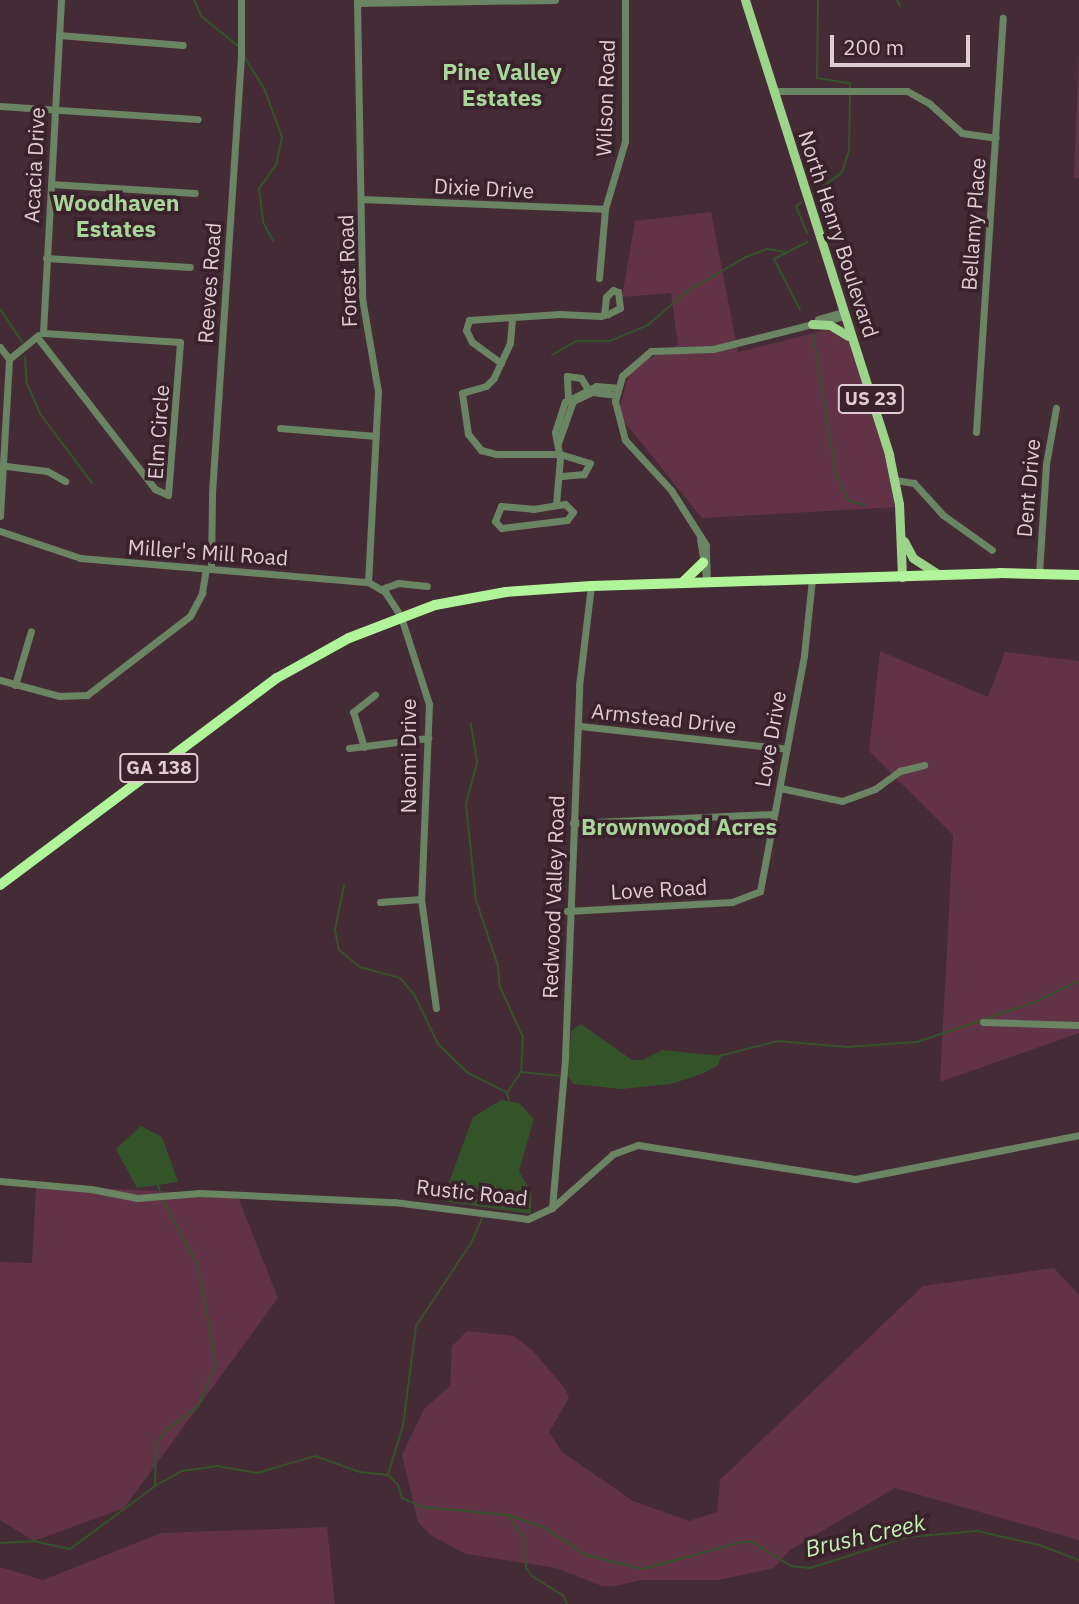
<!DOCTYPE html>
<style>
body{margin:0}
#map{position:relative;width:1079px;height:1604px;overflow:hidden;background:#452b36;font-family:"IBM Plex Sans",sans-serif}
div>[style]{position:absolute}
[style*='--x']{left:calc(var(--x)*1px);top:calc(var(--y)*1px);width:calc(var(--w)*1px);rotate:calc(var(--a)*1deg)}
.green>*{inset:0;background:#623347}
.water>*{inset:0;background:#335429}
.stream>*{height:2px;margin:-1px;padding:0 1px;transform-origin:1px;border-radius:1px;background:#335429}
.minor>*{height:7px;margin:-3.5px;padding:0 3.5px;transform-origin:3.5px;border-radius:3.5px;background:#698561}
.major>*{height:9px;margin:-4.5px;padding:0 4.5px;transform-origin:4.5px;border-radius:4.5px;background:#9cd58a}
.highway>*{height:10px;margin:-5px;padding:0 5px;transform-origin:5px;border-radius:5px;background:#b0f59a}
span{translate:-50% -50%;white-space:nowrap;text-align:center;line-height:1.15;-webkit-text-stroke:7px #3a212b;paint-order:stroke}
.shield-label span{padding:2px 5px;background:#3a212b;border:2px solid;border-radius:5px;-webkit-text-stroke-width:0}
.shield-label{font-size:19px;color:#dfcdd3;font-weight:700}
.street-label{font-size:21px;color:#dfcdd3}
.neighbourhood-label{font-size:23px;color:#a8d899;font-weight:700}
.water-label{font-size:23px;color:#bff4ae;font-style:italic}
.scale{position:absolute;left:830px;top:35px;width:140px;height:32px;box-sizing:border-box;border:4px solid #dfcdd3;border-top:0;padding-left:9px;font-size:21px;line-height:24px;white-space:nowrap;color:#dfcdd3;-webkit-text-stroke:5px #3a212b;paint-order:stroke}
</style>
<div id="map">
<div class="green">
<div style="clip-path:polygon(1079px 49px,1079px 178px,1074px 178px)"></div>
<div style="clip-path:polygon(711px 212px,738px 352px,849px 324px,883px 436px,898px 507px,702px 518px,618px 414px,631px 366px,678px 345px,671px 293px,622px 297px,635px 221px)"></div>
<div style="clip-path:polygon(880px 651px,988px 697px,1005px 652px,1079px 661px,1079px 1033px,940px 1082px,953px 835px,869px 751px)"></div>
<div style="clip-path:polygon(36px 1185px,237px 1195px,278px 1298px,124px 1508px,34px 1541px,0 1520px,0 1262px,32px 1263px)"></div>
<div style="clip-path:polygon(1054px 1268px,1079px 1295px,1079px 1540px,895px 1488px,790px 1550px,774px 1568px,718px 1580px,642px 1580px,615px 1586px,602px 1586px,556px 1568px,466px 1554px,432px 1536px,418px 1522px,402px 1455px,424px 1409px,450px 1386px,452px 1346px,467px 1331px,514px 1336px,532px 1350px,564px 1387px,569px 1398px,549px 1432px,562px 1452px,633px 1501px,689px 1521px,717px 1512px,720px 1480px,923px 1286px)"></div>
<div style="clip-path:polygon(327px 1527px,335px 1604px,0 1604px,0 1567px,43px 1580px,161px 1533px)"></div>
</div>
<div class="water">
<div style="clip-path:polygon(581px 1024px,632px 1060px,643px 1060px,662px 1050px,721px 1056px,718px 1065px,704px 1073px,671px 1084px,621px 1089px,573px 1084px,568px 1076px,571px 1031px)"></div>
<div style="clip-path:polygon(501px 1100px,519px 1103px,534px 1119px,519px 1171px,531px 1192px,531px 1214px,442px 1201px,473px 1117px)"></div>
<div style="clip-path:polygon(141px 1126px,162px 1137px,178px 1182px,137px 1188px,116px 1149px)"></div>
</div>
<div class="stream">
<div style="--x:194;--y:0;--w:17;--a:66"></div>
<div style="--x:201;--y:16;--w:48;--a:39"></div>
<div style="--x:818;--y:0;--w:78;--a:90.7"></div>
<div style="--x:817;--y:78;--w:33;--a:9"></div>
<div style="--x:850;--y:83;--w:4;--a:90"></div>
<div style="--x:897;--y:0;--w:7;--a:63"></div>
<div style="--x:245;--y:58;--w:36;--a:58"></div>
<div style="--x:264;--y:88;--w:52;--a:69.8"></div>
<div style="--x:282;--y:137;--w:29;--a:102"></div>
<div style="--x:276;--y:165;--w:29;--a:126"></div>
<div style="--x:259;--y:188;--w:34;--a:83"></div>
<div style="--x:263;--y:222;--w:21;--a:62"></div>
<div style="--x:813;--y:194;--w:36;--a:-37"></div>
<div style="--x:842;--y:172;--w:22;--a:-72"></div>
<div style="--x:849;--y:151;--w:56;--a:-89"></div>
<div style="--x:802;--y:202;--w:7;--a:146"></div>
<div style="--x:796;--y:206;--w:29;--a:68"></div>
<div style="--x:0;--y:309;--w:40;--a:56"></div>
<div style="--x:800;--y:310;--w:57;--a:-117"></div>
<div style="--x:774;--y:259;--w:38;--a:-27"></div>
<div style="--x:813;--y:335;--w:142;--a:80.7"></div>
<div style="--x:836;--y:475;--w:28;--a:64"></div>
<div style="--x:848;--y:500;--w:17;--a:17"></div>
<div style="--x:552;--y:355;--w:28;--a:-30"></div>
<div style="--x:576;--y:341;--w:34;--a:0"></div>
<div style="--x:610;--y:341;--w:41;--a:-22.8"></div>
<div style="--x:648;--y:325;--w:50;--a:-41"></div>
<div style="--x:686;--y:292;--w:69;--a:-30.3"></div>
<div style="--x:746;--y:257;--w:22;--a:-21"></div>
<div style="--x:767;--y:249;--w:18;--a:9"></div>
<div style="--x:25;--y:357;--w:27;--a:86"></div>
<div style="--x:27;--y:384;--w:34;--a:66"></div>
<div style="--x:41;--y:415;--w:85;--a:53.1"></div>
<div style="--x:471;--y:724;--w:39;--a:81"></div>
<div style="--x:477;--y:763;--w:42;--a:105"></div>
<div style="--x:466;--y:804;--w:97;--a:84.1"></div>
<div style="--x:476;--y:900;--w:70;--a:71.6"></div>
<div style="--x:498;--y:966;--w:21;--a:85"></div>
<div style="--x:500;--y:987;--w:55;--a:65.3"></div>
<div style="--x:523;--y:1037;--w:35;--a:93"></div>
<div style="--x:521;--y:1072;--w:25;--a:124"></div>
<div style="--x:507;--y:1093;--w:7;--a:74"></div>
<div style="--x:344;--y:885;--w:46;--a:101.3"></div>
<div style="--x:335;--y:930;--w:20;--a:79"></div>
<div style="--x:339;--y:950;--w:27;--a:39"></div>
<div style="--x:360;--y:967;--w:41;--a:15.4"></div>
<div style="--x:400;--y:978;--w:21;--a:49"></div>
<div style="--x:414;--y:994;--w:55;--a:64.4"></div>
<div style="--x:438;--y:1044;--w:42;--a:44"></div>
<div style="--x:468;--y:1073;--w:42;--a:26.6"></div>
<div style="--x:719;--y:1056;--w:61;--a:-14.3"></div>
<div style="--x:778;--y:1041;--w:69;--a:5"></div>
<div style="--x:847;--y:1047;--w:70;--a:-4.1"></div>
<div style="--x:917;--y:1042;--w:125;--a:-18.7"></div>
<div style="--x:1035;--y:1002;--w:49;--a:-25.5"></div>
<div style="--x:521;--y:1072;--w:39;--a:6"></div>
<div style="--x:158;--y:1185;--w:9;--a:72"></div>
<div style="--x:388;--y:1474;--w:50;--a:-72.6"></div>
<div style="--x:403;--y:1426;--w:101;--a:-82.6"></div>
<div style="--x:416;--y:1326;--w:100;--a:-56.5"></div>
<div style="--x:471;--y:1243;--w:30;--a:-66"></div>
<div style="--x:155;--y:1486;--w:42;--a:-88.6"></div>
<div style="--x:156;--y:1444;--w:17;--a:-54"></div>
<div style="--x:166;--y:1430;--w:39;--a:-36"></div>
<div style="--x:198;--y:1407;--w:48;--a:-67.8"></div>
<div style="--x:216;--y:1363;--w:99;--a:-100.5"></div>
<div style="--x:198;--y:1266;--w:76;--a:-118.2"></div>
<div style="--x:510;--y:1518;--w:24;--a:55"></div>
<div style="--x:524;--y:1538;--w:30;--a:86"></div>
<div style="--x:526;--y:1568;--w:10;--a:53"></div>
<div style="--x:532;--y:1576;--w:36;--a:32"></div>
<div style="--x:563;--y:1595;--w:10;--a:66"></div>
<div style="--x:0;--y:1543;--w:33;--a:-3"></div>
<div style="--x:33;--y:1541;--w:38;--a:12"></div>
<div style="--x:70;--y:1549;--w:106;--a:-36.5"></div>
<div style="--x:155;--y:1486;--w:31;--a:-29"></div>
<div style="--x:182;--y:1471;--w:35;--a:-8"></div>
<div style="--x:217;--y:1466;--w:41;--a:9.9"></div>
<div style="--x:257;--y:1473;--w:60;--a:-16.3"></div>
<div style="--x:315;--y:1456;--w:48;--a:19.6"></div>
<div style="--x:360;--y:1472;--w:28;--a:6"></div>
<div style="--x:388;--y:1475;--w:14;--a:45"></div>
<div style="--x:398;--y:1485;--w:14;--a:73"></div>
<div style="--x:402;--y:1498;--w:23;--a:23"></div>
<div style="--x:423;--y:1507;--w:85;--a:5.4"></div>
<div style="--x:508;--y:1515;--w:39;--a:19"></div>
<div style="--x:545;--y:1528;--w:49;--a:33.4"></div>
<div style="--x:586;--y:1555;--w:58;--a:14"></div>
<div style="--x:642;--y:1569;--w:104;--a:-15.1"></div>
<div style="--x:742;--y:1542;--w:10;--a:0"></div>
<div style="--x:752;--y:1542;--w:46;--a:31.6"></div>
<div style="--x:791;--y:1566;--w:19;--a:6"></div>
<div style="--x:810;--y:1568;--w:103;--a:-17.6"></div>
<div style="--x:908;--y:1537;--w:69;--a:-5"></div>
<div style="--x:977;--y:1531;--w:64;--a:12.7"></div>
<div style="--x:1039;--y:1545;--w:43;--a:20.6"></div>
</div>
<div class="minor">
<div style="--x:357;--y:0;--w:298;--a:89"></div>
<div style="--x:362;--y:298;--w:95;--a:80.3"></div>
<div style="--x:378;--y:392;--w:190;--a:93"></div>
<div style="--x:357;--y:3;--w:198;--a:-0.9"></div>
<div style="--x:59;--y:35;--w:124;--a:4.6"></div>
<div style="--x:773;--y:91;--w:134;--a:0"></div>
<div style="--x:907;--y:91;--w:26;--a:29"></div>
<div style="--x:930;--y:104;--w:43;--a:42.2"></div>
<div style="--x:962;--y:133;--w:34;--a:8"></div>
<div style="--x:0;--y:106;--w:198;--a:3.8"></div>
<div style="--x:51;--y:184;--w:144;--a:3.6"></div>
<div style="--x:361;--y:199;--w:244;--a:2.3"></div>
<div style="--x:46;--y:258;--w:144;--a:3.6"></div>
<div style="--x:599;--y:278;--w:69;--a:-85"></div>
<div style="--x:605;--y:209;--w:71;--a:-73.6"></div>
<div style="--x:625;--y:141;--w:141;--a:-90"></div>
<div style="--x:512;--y:319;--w:24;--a:95"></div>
<div style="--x:510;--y:343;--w:38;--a:115"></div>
<div style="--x:494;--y:378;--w:11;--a:135"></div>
<div style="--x:486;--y:386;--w:25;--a:164"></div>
<div style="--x:462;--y:393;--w:41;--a:81.7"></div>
<div style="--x:468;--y:434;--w:21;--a:51"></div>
<div style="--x:481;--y:450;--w:16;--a:15"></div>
<div style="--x:496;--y:454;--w:64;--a:0"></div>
<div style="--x:560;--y:454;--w:31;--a:17"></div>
<div style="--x:590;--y:463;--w:13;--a:119"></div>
<div style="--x:584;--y:474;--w:25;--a:175"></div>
<div style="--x:818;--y:319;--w:26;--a:-16"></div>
<div style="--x:43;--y:333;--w:333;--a:-86.9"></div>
<div style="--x:37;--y:337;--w:192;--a:52.2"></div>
<div style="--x:155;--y:489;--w:14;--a:25"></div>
<div style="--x:168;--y:495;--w:153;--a:-85.5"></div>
<div style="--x:180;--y:342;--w:137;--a:-176.2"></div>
<div style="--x:0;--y:347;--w:15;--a:53"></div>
<div style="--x:501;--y:363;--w:36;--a:-144"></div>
<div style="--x:472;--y:342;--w:13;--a:-117"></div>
<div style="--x:466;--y:330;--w:10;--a:-73"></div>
<div style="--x:469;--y:320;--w:91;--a:-3.8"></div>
<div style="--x:560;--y:314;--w:40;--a:2.9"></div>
<div style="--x:600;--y:316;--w:8;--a:-14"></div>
<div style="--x:608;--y:314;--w:13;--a:-27"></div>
<div style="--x:620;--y:308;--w:16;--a:-97"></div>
<div style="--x:618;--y:292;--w:5;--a:-158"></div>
<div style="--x:613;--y:290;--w:10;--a:135"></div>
<div style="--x:606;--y:297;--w:18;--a:96"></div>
<div style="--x:568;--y:398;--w:22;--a:-93"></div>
<div style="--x:567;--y:376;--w:14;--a:8"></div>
<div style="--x:581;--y:378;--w:13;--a:58"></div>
<div style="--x:280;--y:428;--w:96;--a:4.8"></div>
<div style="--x:976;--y:432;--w:415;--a:-86.3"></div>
<div style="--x:558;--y:443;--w:45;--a:-70.3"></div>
<div style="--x:573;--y:401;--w:21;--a:-25"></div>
<div style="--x:592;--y:392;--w:23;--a:7"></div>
<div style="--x:6;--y:466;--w:41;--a:7"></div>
<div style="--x:47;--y:471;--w:21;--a:29"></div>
<div style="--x:895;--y:480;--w:19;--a:9"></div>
<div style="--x:914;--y:483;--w:43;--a:47.8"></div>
<div style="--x:943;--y:515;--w:60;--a:35.5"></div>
<div style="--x:556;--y:504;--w:46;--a:-85"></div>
<div style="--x:560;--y:458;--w:26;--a:-101"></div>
<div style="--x:555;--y:432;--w:32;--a:-72"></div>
<div style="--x:565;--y:402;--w:35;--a:-27"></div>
<div style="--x:596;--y:386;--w:21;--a:5"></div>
<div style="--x:565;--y:504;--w:11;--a:45"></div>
<div style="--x:573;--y:512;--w:10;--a:127"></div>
<div style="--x:567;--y:520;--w:66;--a:173.1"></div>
<div style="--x:501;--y:528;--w:9;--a:-131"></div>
<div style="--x:495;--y:521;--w:16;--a:-68"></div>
<div style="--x:501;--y:506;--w:32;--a:5"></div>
<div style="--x:533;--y:509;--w:32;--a:-9"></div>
<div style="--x:0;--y:516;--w:157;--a:-86.7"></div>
<div style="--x:9;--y:359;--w:38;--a:-39"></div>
<div style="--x:0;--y:531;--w:84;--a:18.6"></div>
<div style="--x:80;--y:558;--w:289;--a:4.8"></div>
<div style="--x:368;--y:582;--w:20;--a:30"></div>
<div style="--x:385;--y:592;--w:30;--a:57"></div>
<div style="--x:401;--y:617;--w:91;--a:72.2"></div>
<div style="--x:429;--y:704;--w:195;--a:92.3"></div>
<div style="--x:421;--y:899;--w:110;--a:82.2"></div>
<div style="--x:700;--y:539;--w:44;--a:80.8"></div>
<div style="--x:211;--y:569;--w:76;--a:-89.2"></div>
<div style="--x:212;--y:493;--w:440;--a:-86.2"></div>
<div style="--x:241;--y:54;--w:54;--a:-90"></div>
<div style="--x:1039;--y:573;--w:109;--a:-86.3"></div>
<div style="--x:1046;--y:464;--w:57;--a:-79.9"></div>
<div style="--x:707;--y:582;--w:37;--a:-92"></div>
<div style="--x:706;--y:545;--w:65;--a:-122.5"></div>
<div style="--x:671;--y:490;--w:68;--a:-132.6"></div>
<div style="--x:625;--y:440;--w:40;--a:-104.4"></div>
<div style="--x:615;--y:401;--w:26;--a:-74"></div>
<div style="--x:622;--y:376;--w:38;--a:-41"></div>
<div style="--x:651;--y:351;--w:62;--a:-1.8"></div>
<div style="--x:713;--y:349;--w:135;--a:-14.1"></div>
<div style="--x:381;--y:589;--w:18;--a:-19"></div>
<div style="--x:398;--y:583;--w:29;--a:6"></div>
<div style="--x:0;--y:680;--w:61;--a:15.2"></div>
<div style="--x:59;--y:696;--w:28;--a:-2"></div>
<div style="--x:87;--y:695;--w:130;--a:-37.5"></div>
<div style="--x:190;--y:616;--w:26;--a:-62"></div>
<div style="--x:202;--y:593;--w:24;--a:-81"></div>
<div style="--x:15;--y:685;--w:56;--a:-73.5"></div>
<div style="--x:580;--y:726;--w:208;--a:6.3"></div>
<div style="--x:364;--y:747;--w:37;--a:-107"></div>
<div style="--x:353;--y:712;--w:28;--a:-38"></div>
<div style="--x:349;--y:748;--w:80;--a:-7.2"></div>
<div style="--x:780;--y:788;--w:63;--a:11.8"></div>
<div style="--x:842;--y:801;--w:35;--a:-20"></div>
<div style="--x:875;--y:789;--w:31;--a:-36"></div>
<div style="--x:900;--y:771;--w:25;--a:-14"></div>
<div style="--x:573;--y:823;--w:200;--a:-2.6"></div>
<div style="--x:380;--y:902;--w:41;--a:-4.2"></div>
<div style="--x:567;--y:911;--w:165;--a:-3.1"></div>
<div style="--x:732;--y:902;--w:30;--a:-21"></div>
<div style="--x:760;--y:891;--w:240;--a:-79.4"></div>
<div style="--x:804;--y:655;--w:76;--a:-84"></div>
<div style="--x:983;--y:1022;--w:96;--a:1.8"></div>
<div style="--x:0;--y:1181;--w:91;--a:5"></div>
<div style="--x:91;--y:1189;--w:47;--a:11.1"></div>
<div style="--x:137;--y:1198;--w:63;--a:-4.5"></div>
<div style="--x:200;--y:1193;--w:194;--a:2.7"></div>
<div style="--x:394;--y:1202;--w:135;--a:7.2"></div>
<div style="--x:528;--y:1219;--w:26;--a:-25"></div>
<div style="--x:552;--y:1208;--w:81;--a:-41.5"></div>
<div style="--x:613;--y:1154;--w:27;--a:-20"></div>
<div style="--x:638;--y:1145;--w:220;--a:8.9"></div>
<div style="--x:855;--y:1179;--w:228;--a:-11.1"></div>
<div style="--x:552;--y:1208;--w:151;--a:-85"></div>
<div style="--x:565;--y:1058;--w:372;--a:-87.8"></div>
<div style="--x:579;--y:686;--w:101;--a:-83.2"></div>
</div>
<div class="major">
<div style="--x:745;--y:0;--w:477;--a:72.4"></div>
<div style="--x:889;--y:455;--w:50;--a:78.5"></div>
<div style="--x:899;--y:504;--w:73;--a:87.6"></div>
<div style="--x:812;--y:324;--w:18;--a:3"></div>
<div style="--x:830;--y:325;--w:21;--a:31"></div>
<div style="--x:904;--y:541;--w:19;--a:62"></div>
<div style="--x:913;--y:558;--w:31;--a:33"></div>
</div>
<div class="highway">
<div style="--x:683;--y:582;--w:28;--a:-44"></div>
<div style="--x:0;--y:885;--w:346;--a:-36.8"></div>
<div style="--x:277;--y:678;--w:82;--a:-29.1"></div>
<div style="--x:349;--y:638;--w:92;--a:-21"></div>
<div style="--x:435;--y:605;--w:72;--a:-10.4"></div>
<div style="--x:506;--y:592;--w:85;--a:-4"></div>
<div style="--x:591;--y:586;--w:409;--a:-1.8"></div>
<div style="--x:1000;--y:573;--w:79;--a:1.5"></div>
</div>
<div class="shield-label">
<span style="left:871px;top:399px">US 23</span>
<span style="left:159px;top:768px">GA 138</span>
</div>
<div class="street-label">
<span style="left:605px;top:98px;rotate:-88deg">Wilson Road</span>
<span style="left:34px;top:165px;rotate:-87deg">Acacia Drive</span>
<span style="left:484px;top:188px;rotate:3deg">Dixie Drive</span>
<span style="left:973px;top:224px;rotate:-86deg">Bellamy Place</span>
<span style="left:839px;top:234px;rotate:72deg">North Henry Boulevard</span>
<span style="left:347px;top:271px;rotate:-92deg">Forest Road</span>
<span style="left:209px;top:283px;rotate:-86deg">Reeves Road</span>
<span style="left:158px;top:432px;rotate:-86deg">Elm Circle</span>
<span style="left:1028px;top:488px;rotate:-85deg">Dent Drive</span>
<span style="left:208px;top:552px;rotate:4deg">Miller's Mill Road</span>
<span style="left:664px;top:718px;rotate:6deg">Armstead Drive</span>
<span style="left:770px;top:739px;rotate:-80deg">Love Drive</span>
<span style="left:408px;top:756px;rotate:-90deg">Naomi Drive</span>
<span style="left:659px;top:889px;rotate:-3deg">Love Road</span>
<span style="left:553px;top:897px;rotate:-88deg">Redwood Valley Road</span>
<span style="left:472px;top:1192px;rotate:6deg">Rustic Road</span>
</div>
<div class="neighbourhood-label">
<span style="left:502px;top:84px">Pine Valley<br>Estates</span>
<span style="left:116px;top:215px">Woodhaven<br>Estates</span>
<span style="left:679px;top:826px">Brownwood Acres</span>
</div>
<div class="water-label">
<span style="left:865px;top:1535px;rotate:-13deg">Brush Creek</span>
</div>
<div class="scale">200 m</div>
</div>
